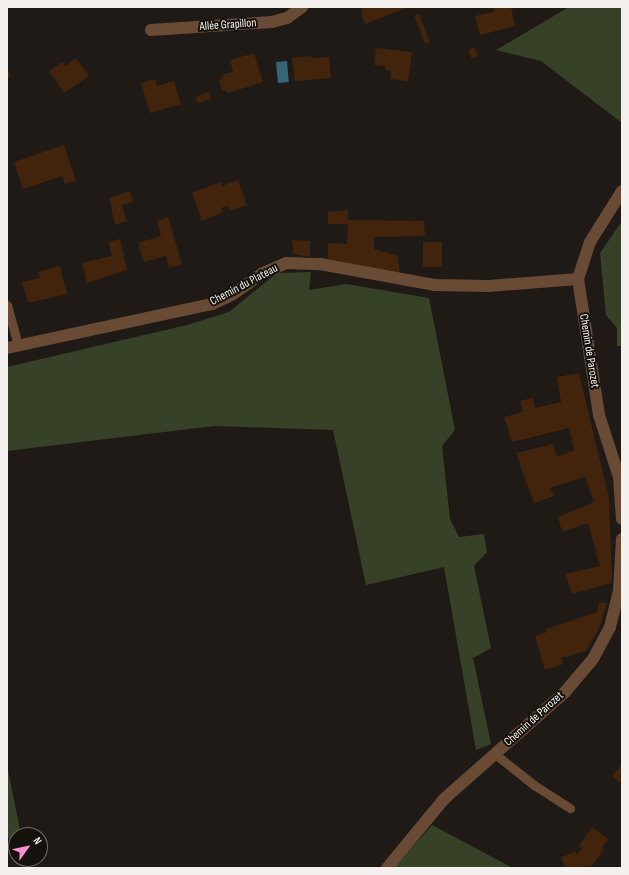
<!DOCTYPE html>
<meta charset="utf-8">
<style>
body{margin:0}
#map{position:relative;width:629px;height:875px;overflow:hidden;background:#1f1a16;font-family:"Sofia Sans Condensed",sans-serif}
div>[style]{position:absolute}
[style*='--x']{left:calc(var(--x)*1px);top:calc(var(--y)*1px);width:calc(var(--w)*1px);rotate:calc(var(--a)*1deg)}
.green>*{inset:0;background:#374127}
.forest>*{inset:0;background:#394723;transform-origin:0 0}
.water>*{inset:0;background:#356576;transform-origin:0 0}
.building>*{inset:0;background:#42240c;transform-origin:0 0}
.lane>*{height:9px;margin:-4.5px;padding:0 4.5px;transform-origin:4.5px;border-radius:4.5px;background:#694b35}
.street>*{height:12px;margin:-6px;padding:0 6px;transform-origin:6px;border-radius:6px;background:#694b35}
span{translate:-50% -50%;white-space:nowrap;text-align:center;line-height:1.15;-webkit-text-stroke:4px #15110d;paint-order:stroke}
.street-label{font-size:12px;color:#f3f0ed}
.frame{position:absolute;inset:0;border:8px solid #f3f0ed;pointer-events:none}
.north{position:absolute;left:8px;top:827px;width:40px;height:40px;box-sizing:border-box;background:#15110d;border:1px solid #6e6a67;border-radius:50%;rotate:57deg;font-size:11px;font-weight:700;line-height:16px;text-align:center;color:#f3f0ed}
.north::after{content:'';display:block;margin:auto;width:14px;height:18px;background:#f690cf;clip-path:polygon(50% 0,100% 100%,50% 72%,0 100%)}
</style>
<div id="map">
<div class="green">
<div style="clip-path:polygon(569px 7px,622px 7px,622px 123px,541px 61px,496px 50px)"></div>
<div style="clip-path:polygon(622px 221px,622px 327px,617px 328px,606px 315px,600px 253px)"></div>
<div style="clip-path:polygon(311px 272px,309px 290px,346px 284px,429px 298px,455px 430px,442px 446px,450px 519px,459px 537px,484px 534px,487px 552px,474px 566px,491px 648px,473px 658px,491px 744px,476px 750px,444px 567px,366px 585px,333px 430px,214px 426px,7px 451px,7px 367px,187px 325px,229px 312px,277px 273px)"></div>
<div style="clip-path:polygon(8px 770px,21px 835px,7px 839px,7px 770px)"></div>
<div style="clip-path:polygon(432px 825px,513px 868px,394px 868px)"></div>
</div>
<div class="forest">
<div style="left:622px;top:327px;width:19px;height:5px;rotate:90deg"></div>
</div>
<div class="water">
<div style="left:287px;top:61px;width:21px;height:11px;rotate:85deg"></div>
</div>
<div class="building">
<div style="clip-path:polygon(362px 7px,408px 7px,365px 24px,361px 14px)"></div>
<div style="clip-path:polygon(511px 7px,515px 26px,480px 35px,475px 16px,494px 12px,493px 8px)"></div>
<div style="left:419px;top:14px;width:30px;height:5px;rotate:69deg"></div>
<div style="clip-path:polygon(474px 47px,478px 56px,472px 59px,468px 51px)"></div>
<div style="clip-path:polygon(376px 48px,412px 52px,408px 81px,390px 79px,391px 71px,385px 70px,385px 66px,374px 65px)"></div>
<div style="clip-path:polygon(254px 53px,263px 82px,228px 93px,222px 89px,219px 81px,224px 74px,233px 72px,230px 60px)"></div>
<div style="clip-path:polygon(312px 56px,312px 58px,329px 57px,331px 78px,295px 81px,292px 58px)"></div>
<div style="clip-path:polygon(76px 58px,89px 76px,64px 93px,49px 71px,62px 62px,65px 66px)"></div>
<div style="clip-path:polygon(7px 65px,10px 77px,7px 78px)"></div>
<div style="clip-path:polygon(155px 79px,157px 86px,174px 81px,181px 104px,150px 113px,141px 83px)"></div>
<div style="clip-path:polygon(209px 92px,211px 99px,198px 103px,195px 97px)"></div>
<div style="clip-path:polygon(64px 145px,76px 180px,65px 184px,62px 176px,23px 189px,14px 162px)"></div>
<div style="clip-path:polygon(238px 180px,247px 205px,230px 211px,228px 206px,221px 208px,223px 212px,202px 221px,192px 193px,221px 182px,222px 186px)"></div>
<div style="clip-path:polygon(130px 191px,133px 202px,122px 205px,127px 221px,115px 225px,109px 198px)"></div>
<div style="clip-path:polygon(348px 210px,348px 220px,424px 221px,425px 236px,374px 237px,374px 249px,398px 256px,400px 275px,328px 261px,328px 243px,347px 244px,348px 224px,328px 224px,328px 212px)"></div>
<div style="clip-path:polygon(168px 217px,182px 264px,169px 268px,166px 256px,144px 262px,138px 243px,161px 236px,157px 221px)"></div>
<div style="clip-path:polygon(120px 239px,127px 270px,87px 283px,82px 263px,112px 256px,109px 242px)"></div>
<div style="clip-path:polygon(292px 240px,310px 241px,310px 257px,294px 254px)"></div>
<div style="left:423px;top:242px;width:19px;height:25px"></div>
<div style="clip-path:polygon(60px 266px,67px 294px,28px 303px,22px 282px,40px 278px,38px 272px)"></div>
<div style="clip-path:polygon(579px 373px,609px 498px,612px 577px,611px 583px,572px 594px,565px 574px,600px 566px,588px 523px,562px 532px,558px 517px,594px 502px,585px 477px,550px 488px,554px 496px,534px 503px,516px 453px,553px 444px,557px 457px,574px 450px,569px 428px,512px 442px,504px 417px,523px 412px,520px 401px,533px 398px,535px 408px,561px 402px,557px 377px)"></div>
<div style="clip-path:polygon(599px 602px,607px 603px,601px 624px,586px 651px,561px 658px,563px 664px,545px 670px,535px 636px,547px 632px,546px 629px,597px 612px)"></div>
<div style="clip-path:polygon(622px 764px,622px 784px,612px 776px)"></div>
<div style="clip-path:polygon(592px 827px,608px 839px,602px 848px,604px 849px,592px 866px,566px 868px,561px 858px,575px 851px,577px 855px,582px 848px,579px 846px)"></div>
</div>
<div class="lane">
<div style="--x:7;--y:305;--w:41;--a:74.6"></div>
<div style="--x:495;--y:754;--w:50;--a:38.5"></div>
<div style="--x:534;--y:785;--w:43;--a:32.6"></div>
</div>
<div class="street">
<div style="--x:151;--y:30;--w:121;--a:-3.8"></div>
<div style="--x:272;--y:22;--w:16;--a:-15"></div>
<div style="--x:287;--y:18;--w:19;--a:-36"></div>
<div style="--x:622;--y:191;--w:60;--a:122.1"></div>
<div style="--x:590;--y:242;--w:39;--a:108"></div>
<div style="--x:578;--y:279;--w:138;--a:81.2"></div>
<div style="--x:599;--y:415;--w:65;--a:72.1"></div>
<div style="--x:619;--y:477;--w:42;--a:85.9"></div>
<div style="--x:7;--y:348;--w:210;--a:-12.1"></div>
<div style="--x:212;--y:304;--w:23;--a:-25"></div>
<div style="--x:233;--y:294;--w:37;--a:-35"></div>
<div style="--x:263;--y:273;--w:26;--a:-23"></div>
<div style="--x:287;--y:263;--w:33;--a:2"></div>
<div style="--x:320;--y:264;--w:116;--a:10.4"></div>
<div style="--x:434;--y:285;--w:55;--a:1"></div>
<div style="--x:489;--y:286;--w:89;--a:-4.5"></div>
<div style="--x:387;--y:868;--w:89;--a:-50.4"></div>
<div style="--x:444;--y:799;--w:162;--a:-41.5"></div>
<div style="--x:565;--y:692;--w:43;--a:-49.7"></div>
<div style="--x:593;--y:659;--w:36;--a:-62"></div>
<div style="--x:610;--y:627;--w:38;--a:-76"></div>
<div style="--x:619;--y:590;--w:51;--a:-86.6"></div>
</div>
<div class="street-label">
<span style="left:228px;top:25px;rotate:-4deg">Allée Grapillon</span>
<span style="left:244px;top:285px;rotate:-28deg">Chemin du Plateau</span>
<span style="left:589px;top:351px;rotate:81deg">Chemin de Parozet</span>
<span style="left:534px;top:719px;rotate:-42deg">Chemin de Parozet</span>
</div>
<div class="frame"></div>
<div class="north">N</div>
</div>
